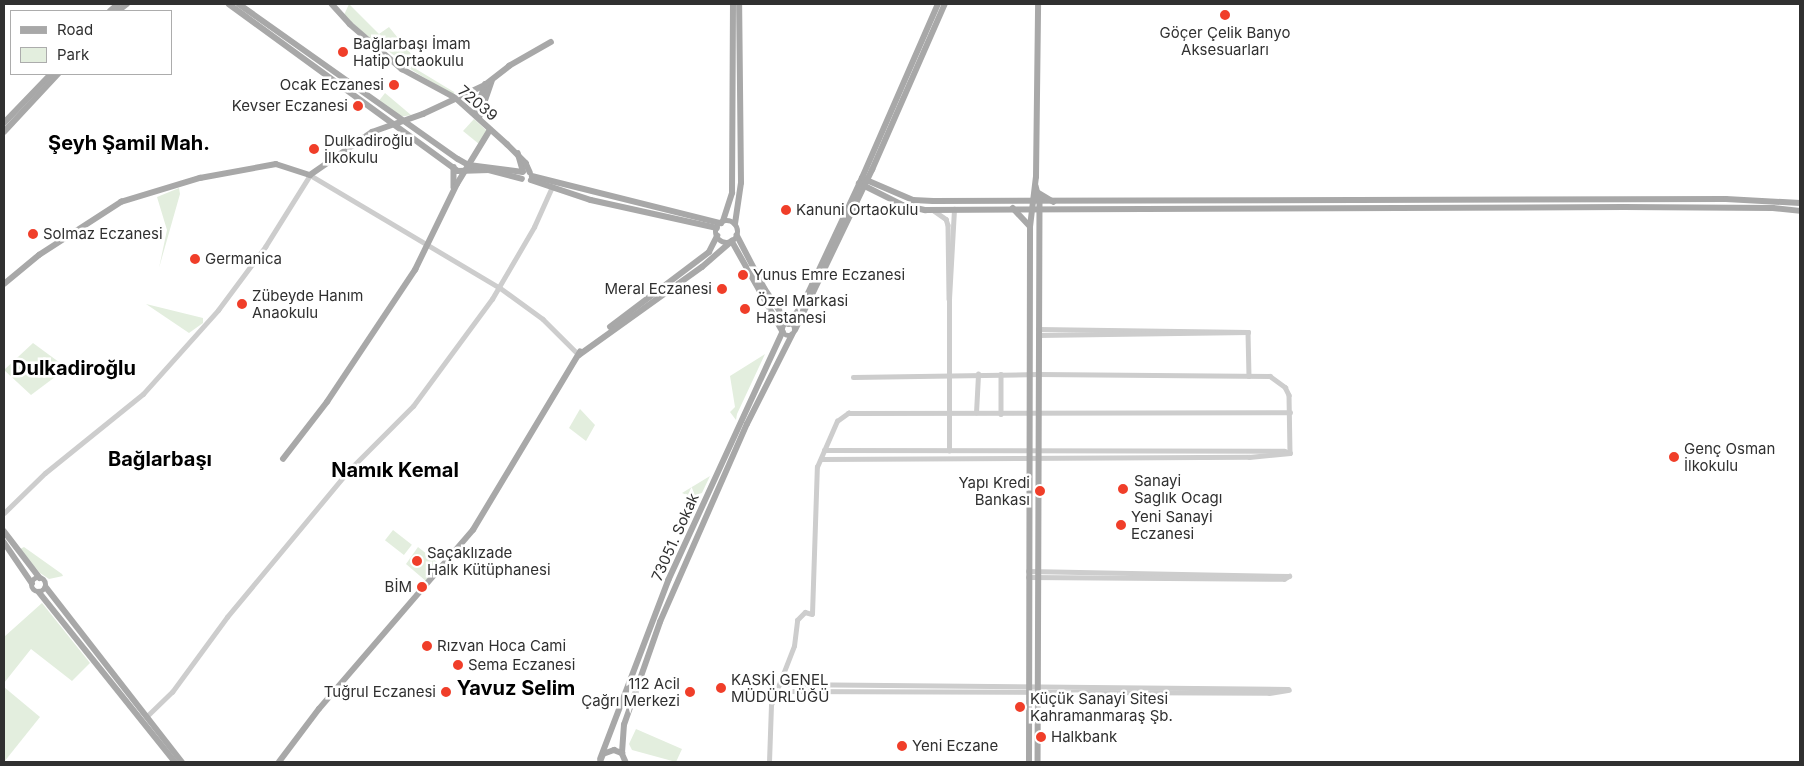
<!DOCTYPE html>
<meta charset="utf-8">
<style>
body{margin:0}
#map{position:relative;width:1804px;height:766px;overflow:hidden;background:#fff;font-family:Inter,sans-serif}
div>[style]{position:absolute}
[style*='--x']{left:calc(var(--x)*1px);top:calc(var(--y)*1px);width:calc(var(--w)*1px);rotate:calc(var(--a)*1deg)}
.green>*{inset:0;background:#e3eede;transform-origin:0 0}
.minor>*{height:4.5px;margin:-2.25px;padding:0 2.25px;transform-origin:2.25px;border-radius:2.25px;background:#cdcdcd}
.major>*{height:5.5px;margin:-2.75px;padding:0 2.75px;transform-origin:2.75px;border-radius:2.75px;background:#a8a8a8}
.major>.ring{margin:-2.75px;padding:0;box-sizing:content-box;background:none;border:5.5px solid #a8a8a8;border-radius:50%}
.dots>*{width:14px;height:14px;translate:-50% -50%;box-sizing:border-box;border:2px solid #fff;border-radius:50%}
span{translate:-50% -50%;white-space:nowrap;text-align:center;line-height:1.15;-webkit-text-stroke:5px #fff;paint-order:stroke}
.poi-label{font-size:15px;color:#303030}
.left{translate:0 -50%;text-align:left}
.right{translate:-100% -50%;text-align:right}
.street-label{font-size:15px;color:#303030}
.district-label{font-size:20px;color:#000;font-weight:700}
.frame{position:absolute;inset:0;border:5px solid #303030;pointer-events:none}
.legend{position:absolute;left:10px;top:10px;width:162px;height:65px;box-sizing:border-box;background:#fff;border:1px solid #acacac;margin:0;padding:6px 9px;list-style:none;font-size:15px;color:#303030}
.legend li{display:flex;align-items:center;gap:10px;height:25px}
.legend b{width:25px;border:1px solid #acacac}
</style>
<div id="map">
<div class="green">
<div style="clip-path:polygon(349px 4px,379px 34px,389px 27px,412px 55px,403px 62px,365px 34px,344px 15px)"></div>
<div style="clip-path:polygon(417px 56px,423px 60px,416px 69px,459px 95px,456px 97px,407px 67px)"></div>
<div style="clip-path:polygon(385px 93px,411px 115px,400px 117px,378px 102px)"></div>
<div style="clip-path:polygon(474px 119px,487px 131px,479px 144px,463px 131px)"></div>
<div style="clip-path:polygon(179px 188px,180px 194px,159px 268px,167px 230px,157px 197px)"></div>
<div style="clip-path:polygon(146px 304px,203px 318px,203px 323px,189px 333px)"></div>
<div style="clip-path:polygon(33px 343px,67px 368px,31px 395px,4px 370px)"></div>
<div style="clip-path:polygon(765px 354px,737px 414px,736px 420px,730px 412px,735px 407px,730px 376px)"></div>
<div style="clip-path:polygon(580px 409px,595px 425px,586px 441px,569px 428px)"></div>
<div style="clip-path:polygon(710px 476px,700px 497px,696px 499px,682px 493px)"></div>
<div style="left:393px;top:530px;width:24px;height:13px;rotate:38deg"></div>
<div style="clip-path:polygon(24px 547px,62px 574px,63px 576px,49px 579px,40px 573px,20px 549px)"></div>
<div style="clip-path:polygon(418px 547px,442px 566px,427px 582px,406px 564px)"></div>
<div style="clip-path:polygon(42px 603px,90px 663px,72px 681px,31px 649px,4px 683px,4px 637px)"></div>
<div style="clip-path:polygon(4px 687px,40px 717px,4px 762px)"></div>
<div style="clip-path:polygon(636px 729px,682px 749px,676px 762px,632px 750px,629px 744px)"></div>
</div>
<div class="minor">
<div style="--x:933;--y:210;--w:16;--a:35"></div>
<div style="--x:946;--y:219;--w:6;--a:72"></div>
<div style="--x:948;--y:225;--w:74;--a:89.2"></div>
<div style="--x:1038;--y:329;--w:210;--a:0.8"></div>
<div style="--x:1248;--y:332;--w:44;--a:88.7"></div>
<div style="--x:1038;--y:335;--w:210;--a:-0.8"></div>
<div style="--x:1001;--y:374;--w:40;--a:90"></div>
<div style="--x:853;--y:377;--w:185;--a:-0.9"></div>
<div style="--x:1038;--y:374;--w:232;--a:0.5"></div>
<div style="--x:1270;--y:376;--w:19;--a:36"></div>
<div style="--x:1285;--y:387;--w:9;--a:63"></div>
<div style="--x:1289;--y:395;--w:58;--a:89"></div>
<div style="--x:976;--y:413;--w:39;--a:-87"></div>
<div style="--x:824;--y:450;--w:460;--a:0.1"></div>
<div style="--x:1284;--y:451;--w:6;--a:18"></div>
<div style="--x:949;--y:451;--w:152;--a:-90"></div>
<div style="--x:949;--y:299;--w:90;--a:-86.8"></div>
<div style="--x:821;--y:459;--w:428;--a:-0.3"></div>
<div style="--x:1249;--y:457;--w:41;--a:-5.6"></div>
<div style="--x:4;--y:513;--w:57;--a:-44.3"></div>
<div style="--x:45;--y:473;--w:126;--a:-38.9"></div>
<div style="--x:143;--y:394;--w:113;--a:-48.2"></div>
<div style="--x:218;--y:310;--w:79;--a:-53.3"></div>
<div style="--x:265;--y:247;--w:85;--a:-58"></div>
<div style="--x:310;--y:175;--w:220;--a:30.7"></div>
<div style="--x:499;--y:287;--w:54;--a:36"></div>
<div style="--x:543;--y:319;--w:51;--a:45"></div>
<div style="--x:1028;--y:571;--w:261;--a:1.1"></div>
<div style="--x:1028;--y:577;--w:256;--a:0.4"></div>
<div style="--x:1284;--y:579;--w:6;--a:-31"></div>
<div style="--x:780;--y:684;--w:508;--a:0.56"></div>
<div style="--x:777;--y:691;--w:492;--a:0.2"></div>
<div style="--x:1269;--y:693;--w:20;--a:-9"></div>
<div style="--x:147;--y:716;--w:35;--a:-44"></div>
<div style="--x:172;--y:692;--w:93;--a:-53.7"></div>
<div style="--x:227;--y:617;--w:190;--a:-50.3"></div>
<div style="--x:348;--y:471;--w:92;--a:-45"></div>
<div style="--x:413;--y:406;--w:133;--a:-53.6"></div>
<div style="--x:492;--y:299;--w:83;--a:-59.7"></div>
<div style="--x:534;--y:227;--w:44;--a:-65.8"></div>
<div style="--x:769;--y:762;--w:57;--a:-88"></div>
<div style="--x:771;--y:705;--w:63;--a:-68.7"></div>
<div style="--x:794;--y:646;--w:26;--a:-83"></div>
<div style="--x:797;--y:620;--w:11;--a:-45"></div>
<div style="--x:805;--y:612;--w:7;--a:16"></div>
<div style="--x:812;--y:614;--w:147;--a:-88.1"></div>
<div style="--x:817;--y:467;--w:50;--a:-66.5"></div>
<div style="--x:837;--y:421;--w:14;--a:-36"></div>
<div style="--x:848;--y:413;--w:442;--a:-0.1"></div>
</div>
<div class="major">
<div style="--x:229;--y:4;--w:283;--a:36.1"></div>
<div style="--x:458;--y:171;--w:31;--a:-2"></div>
<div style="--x:489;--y:170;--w:34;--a:15"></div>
<div style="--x:239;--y:4;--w:268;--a:35.3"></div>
<div style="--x:458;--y:159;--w:13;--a:29"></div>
<div style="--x:469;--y:165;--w:54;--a:7.4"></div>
<div style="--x:523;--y:172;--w:19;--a:-106"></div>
<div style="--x:332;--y:4;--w:27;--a:48"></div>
<div style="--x:350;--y:24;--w:69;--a:40.9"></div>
<div style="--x:402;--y:69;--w:61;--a:28.2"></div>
<div style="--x:456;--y:98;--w:69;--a:42"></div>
<div style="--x:507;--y:144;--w:27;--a:45"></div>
<div style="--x:526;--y:163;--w:10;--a:66"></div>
<div style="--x:110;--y:11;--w:11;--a:-41"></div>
<div style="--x:118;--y:11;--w:11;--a:-38"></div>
<div style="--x:475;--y:115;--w:32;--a:-72"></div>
<div style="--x:479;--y:118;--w:39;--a:-71"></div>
<div style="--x:4;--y:123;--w:68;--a:-46.2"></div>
<div style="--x:4;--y:132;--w:79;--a:-47"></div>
<div style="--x:454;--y:167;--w:20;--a:90"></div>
<div style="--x:532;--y:176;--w:195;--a:14"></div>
<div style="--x:862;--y:178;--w:56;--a:23.3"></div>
<div style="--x:913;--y:200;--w:20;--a:3"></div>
<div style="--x:933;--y:201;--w:793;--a:-0.14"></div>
<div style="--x:1726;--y:199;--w:74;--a:3.1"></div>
<div style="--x:531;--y:180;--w:63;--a:18.4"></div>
<div style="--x:591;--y:200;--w:129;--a:12.5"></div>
<div style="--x:859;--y:183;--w:49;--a:26.6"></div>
<div style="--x:903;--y:205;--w:23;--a:13"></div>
<div style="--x:925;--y:210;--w:699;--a:-0.25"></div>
<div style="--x:1624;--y:207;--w:149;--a:0.4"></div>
<div style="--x:1773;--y:208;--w:27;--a:6"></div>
<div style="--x:1036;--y:186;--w:16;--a:76"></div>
<div style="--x:1040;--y:202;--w:560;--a:90.2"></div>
<div style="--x:1039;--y:193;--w:17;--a:31"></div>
<div style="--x:1013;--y:208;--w:25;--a:47"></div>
<div style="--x:723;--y:221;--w:29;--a:-72"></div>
<div style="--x:732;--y:193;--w:189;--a:-89.7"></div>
<div class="ring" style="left:716px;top:221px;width:16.5px;height:16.5px"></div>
<div style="--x:735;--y:224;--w:41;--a:-81.7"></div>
<div style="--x:741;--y:183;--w:179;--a:-90.6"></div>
<div style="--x:737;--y:235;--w:61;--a:62.6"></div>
<div style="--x:765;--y:289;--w:42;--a:55.6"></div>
<div style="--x:789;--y:324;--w:27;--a:-56"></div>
<div style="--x:804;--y:302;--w:137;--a:-64.9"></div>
<div style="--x:862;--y:178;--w:190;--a:-66.4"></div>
<div style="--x:4;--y:284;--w:45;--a:-39.6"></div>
<div style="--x:39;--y:255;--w:98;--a:-32.9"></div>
<div style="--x:121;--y:202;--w:83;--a:-16.9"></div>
<div style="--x:200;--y:178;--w:77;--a:-10.4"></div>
<div style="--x:276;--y:164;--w:36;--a:18"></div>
<div style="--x:310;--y:175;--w:75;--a:-34.7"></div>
<div style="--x:372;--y:132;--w:54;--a:-19.4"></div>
<div style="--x:423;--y:114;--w:68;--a:-25.1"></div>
<div style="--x:485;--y:85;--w:31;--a:-38"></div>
<div style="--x:509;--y:66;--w:48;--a:-29.7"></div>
<div class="ring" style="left:783px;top:324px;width:6.5px;height:6.5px"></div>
<div style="--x:610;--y:327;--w:124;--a:-37.1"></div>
<div style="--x:709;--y:252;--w:18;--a:-63"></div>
<div style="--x:795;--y:330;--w:178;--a:-64.3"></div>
<div style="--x:872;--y:170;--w:181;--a:-66.3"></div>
<div style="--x:579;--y:355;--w:151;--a:-35.6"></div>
<div style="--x:702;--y:267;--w:40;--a:-41"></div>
<div style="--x:732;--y:241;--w:104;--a:60.7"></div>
<div style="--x:783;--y:332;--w:273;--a:114.7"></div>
<div style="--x:669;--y:580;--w:191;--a:110.9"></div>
<div style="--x:283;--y:459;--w:72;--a:-52.3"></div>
<div style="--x:327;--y:402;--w:159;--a:-56.3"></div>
<div style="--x:415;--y:270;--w:96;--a:-64"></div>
<div style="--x:457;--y:184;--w:63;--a:-58.6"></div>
<div style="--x:4;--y:531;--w:59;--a:52.5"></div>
<div style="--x:4;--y:542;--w:50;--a:55.7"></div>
<div class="ring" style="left:32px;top:578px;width:8.5px;height:8.5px"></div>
<div style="--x:46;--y:587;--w:222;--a:52.1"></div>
<div style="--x:39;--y:592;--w:218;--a:51.3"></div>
<div style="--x:622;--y:753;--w:28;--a:-86"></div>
<div style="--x:624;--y:725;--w:109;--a:-70.7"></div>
<div style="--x:660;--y:622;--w:216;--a:-66.3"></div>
<div style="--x:747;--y:424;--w:100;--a:-63.2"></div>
<div style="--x:279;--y:762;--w:66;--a:-53"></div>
<div style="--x:319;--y:709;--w:236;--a:-49.3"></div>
<div style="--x:473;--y:530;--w:208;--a:-59"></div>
<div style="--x:600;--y:762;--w:9;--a:-69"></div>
<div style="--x:603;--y:754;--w:12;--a:-20"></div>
<div style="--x:614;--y:750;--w:9;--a:21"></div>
<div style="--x:622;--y:753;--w:10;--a:66"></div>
<div style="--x:1029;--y:762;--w:535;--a:-89.89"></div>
<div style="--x:1030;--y:227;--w:50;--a:-83.2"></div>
<div style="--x:1036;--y:177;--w:173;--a:-89.3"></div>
</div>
<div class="dots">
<div style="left:1225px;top:15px;background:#f03e29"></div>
<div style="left:343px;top:52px;background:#f03e29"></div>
<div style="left:394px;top:85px;background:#f03e29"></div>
<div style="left:358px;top:106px;background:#f03e29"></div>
<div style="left:314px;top:149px;background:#f03e29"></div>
<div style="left:786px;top:210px;background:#f03e29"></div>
<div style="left:33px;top:234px;background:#f03e29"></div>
<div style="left:195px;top:259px;background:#f03e29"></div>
<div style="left:743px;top:275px;background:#f03e29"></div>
<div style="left:722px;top:289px;background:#f03e29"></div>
<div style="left:242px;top:304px;background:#f03e29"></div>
<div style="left:745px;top:309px;background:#f03e29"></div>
<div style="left:1674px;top:457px;background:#f03e29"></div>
<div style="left:1123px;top:489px;background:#f03e29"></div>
<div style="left:1040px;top:491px;background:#f03e29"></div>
<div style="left:1121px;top:525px;background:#f03e29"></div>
<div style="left:417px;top:561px;background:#f03e29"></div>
<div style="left:422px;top:587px;background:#f03e29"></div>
<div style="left:427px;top:646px;background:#f03e29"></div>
<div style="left:458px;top:665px;background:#f03e29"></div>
<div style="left:721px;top:688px;background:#f03e29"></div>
<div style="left:446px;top:692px;background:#f03e29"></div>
<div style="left:690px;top:692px;background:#f03e29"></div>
<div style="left:1020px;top:707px;background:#f03e29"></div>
<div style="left:1041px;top:737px;background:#f03e29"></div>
<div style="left:902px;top:746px;background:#f03e29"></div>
</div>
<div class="poi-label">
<span style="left:1225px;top:41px">Göçer Çelik Banyo<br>Aksesuarları</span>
<span class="left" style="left:353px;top:52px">Bağlarbaşı İmam<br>Hatip Ortaokulu</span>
<span class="right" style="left:384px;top:85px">Ocak Eczanesi</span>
<span class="right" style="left:348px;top:106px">Kevser Eczanesi</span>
<span class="left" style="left:324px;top:149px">Dulkadiroğlu<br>İlkokulu</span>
<span class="left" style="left:796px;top:210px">Kanuni Ortaokulu</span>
<span class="left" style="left:43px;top:234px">Solmaz Eczanesi</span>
<span class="left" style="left:205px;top:259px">Germanica</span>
<span class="left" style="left:753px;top:275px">Yunus Emre Eczanesi</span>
<span class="right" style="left:712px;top:289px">Meral Eczanesi</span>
<span class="left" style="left:252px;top:304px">Zübeyde Hanım<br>Anaokulu</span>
<span class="left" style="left:756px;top:309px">Özel Markasi<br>Hastanesi</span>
<span class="left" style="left:1684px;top:457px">Genç Osman<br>İlkokulu</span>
<span class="left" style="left:1134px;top:489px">Sanayi<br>Saglık Ocagı</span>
<span class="right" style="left:1030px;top:491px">Yapı Kredi<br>Bankası</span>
<span class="left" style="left:1131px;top:525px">Yeni Sanayi<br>Eczanesi</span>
<span class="left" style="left:427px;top:561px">Saçaklızade<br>Halk Kütüphanesi</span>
<span class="right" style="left:412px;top:587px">BİM</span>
<span class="left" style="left:437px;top:646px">Rızvan Hoca Cami</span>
<span class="left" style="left:468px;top:665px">Sema Eczanesi</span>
<span class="left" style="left:731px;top:688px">KASKİ GENEL<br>MÜDÜRLÜĞÜ</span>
<span class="right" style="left:680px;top:692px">112 Acil<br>Çağrı Merkezi</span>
<span class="right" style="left:436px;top:692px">Tuğrul Eczanesi</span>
<span class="left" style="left:1030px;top:707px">Küçük Sanayi Sitesi<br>Kahramanmaraş Şb.</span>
<span class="left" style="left:1051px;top:737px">Halkbank</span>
<span class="left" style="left:912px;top:746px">Yeni Eczane</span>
</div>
<div class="street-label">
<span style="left:478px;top:103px;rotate:40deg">72039</span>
<span style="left:675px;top:537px;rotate:-66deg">73051. Sokak</span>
</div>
<div class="district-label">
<span style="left:129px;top:143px">Şeyh Şamil Mah.</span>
<span style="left:74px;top:368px">Dulkadiroğlu</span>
<span style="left:160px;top:459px">Bağlarbaşı</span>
<span style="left:395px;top:470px">Namık Kemal</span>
<span style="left:516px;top:688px">Yavuz Selim</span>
</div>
<div class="frame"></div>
<ul class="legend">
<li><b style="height:6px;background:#a8a8a8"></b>Road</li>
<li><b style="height:14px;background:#e3eede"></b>Park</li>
</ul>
</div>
